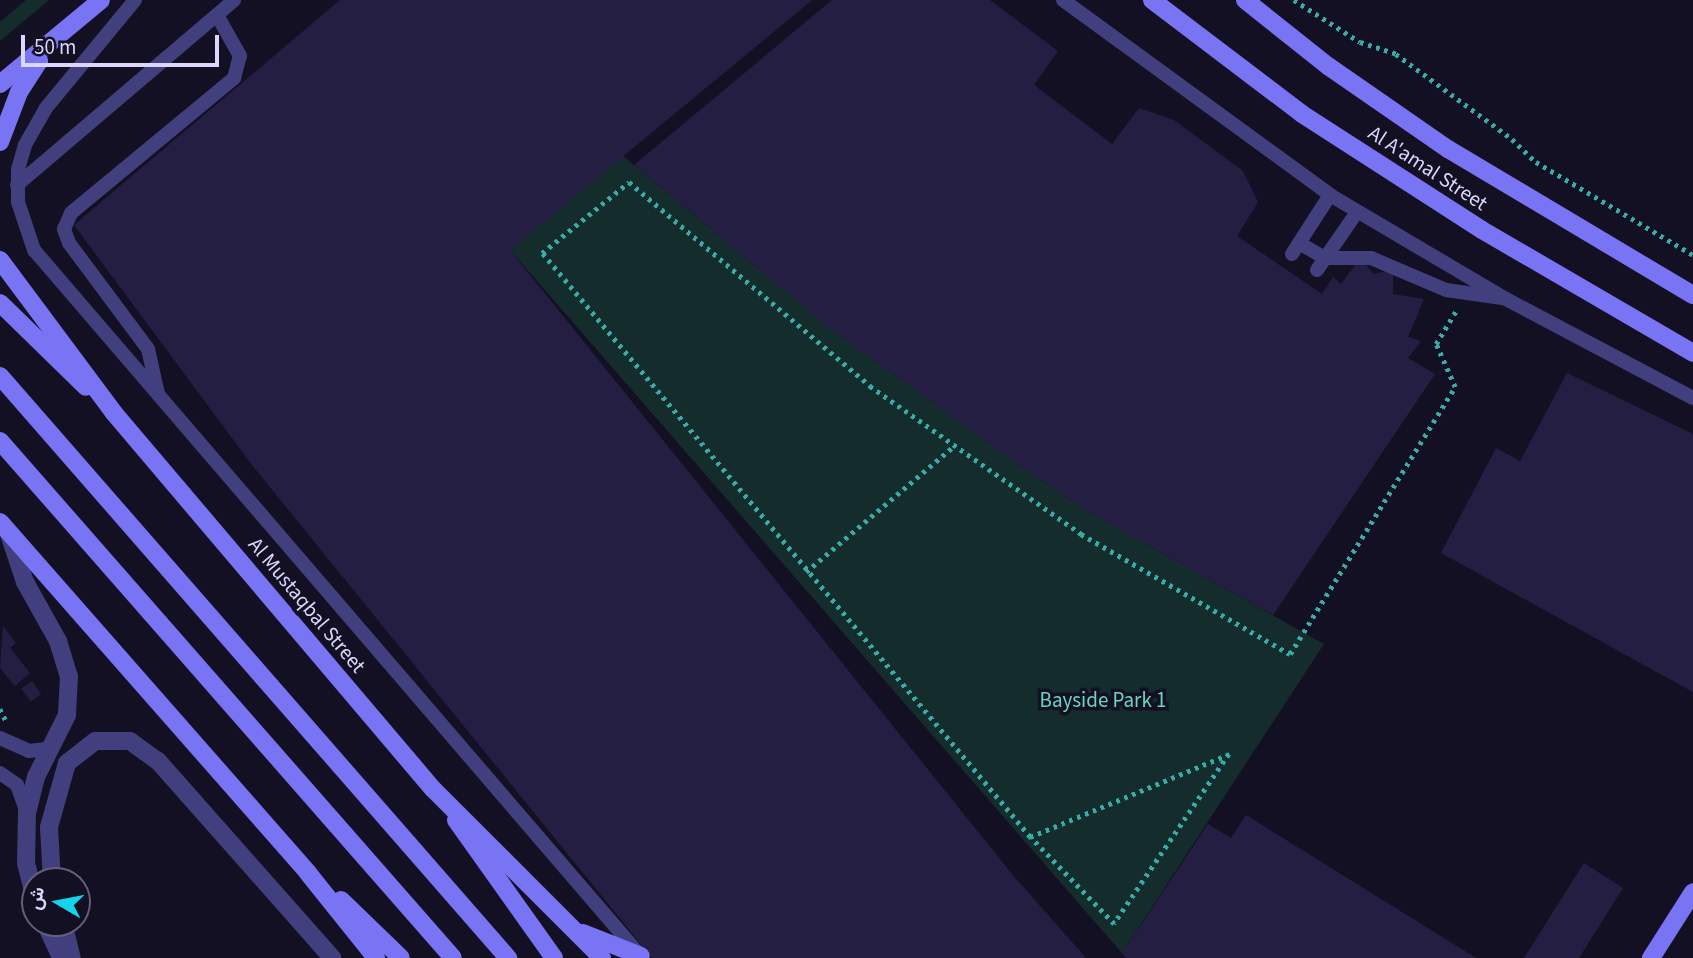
<!DOCTYPE html>
<meta charset="utf-8">
<style>
body{margin:0}
#map{position:relative;width:1693px;height:958px;overflow:hidden;background:#141023;font-family:"Source Sans 3",Vazirmatn,sans-serif}
div>[style]{position:absolute}
[style*='--x']{left:calc(var(--x)*1px);top:calc(var(--y)*1px);width:calc(var(--w)*1px);rotate:calc(var(--a)*1deg)}
.green>*{inset:0;background:#142d2c}
.building>*{inset:0;background:#251e43;transform-origin:0 0}
.path>*{height:4.5px;margin-top:-2.25px;transform-origin:0;background:repeating-linear-gradient(90deg,#38ada7 0 3.5px,transparent 0 8.5px)}
.lane>*{height:14px;margin:-7px;padding:0 7px;transform-origin:7px;border-radius:7px;background:#423f7e}
.street>*{height:18px;margin:-9px;padding:0 9px;transform-origin:9px;border-radius:9px;background:#423f7e}
.secondary>*{height:18px;margin:-9px;padding:0 9px;transform-origin:9px;border-radius:9px;background:#7874f4}
span{translate:-50% -50%;white-space:nowrap;text-align:center;line-height:1.15;-webkit-text-stroke:7px #141023;paint-order:stroke}
.street-label{font-size:21px;color:#dad6fc}
.park-label{font-size:21px;color:#67d6bb}
.north{position:absolute;left:21px;top:867px;width:70px;height:70px;box-sizing:border-box;background:#141023;border:2px solid #635f7a;border-radius:50%;rotate:280deg;font-size:19px;font-weight:700;line-height:28px;text-align:center;color:#dad6fc}
.north::after{content:'';display:block;margin:auto;width:24px;height:32px;background:#12d4eb;clip-path:polygon(50% 0,100% 100%,50% 72%,0 100%)}
.scale{position:absolute;left:21px;top:35px;width:198px;height:32px;box-sizing:border-box;border:4px solid #dad6fc;border-top:0;padding-left:9px;font-size:21px;line-height:24px;white-space:nowrap;color:#dad6fc;-webkit-text-stroke:5px #141023;paint-order:stroke}
</style>
<div id="map">
<div class="green">
<div style="clip-path:polygon(26px 0,49px 0,0 41px,0 22px)"></div>
<div style="clip-path:polygon(623px 156px,830px 328px,1026px 470px,1092px 514px,1324px 644px,1122px 953px,510px 250px)"></div>
</div>
<div class="building">
<div style="clip-path:polygon(340px 0,812px 0,510px 250px,1012px 874px,1086px 958px,652px 958px,252px 465px,74px 225px)"></div>
<div style="clip-path:polygon(832px 0,990px 0,1058px 51px,1034px 85px,1112px 144px,1139px 108px,1174px 120px,1243px 171px,1258px 202px,1237px 236px,1322px 294px,1333px 277px,1341px 284px,1361px 257px,1373px 274px,1393px 270px,1393px 294px,1424px 299px,1408px 337px,1421px 341px,1408px 358px,1435px 374px,1273px 615px,1092px 514px,1026px 470px,830px 328px,634px 165px)"></div>
<div style="clip-path:polygon(1567px 373px,1693px 434px,1693px 692px,1441px 553px,1496px 448px,1520px 461px)"></div>
<div style="clip-path:polygon(3px 626px,16px 643px,10px 648px,30px 673px,15px 686px,0 668px)"></div>
<div style="left:32px;top:681px;width:16px;height:13px;rotate:55deg"></div>
<div style="clip-path:polygon(1246px 815px,1476px 958px,1126px 958px,1122px 953px,1208px 824px,1231px 838px)"></div>
<div style="clip-path:polygon(1584px 863px,1623px 888px,1579px 958px,1524px 958px)"></div>
</div>
<div class="path">
<div style="--x:1294;--y:0;--w:78;--a:32.5"></div>
<div style="--x:1360;--y:42;--w:38;--a:18"></div>
<div style="--x:1396;--y:54;--w:144;--a:36.2"></div>
<div style="--x:1512;--y:139;--w:33;--a:44"></div>
<div style="--x:1536;--y:162;--w:182;--a:30.6"></div>
<div style="--x:806;--y:572;--w:196;--a:-40.4"></div>
<div style="--x:0;--y:709;--w:13;--a:63"></div>
<div style="--x:1030;--y:837;--w:216;--a:-22.6"></div>
<div style="--x:1229;--y:754;--w:205;--a:124.1"></div>
<div style="--x:1114;--y:924;--w:121;--a:-134"></div>
<div style="--x:1030;--y:837;--w:761;--a:-129.88"></div>
<div style="--x:542;--y:253;--w:112;--a:-39.2"></div>
<div style="--x:629;--y:182;--w:316;--a:40.2"></div>
<div style="--x:870;--y:386;--w:258;--a:35"></div>
<div style="--x:1081;--y:534;--w:241;--a:29.9"></div>
<div style="--x:1290;--y:654;--w:314;--a:-58.3"></div>
<div style="--x:1455;--y:387;--w:47;--a:-113.8"></div>
<div style="--x:1436;--y:344;--w:39;--a:-59"></div>
</div>
<div class="lane">
<div style="--x:135;--y:0;--w:140;--a:129.5"></div>
<div style="--x:46;--y:108;--w:43;--a:119.6"></div>
<div style="--x:25;--y:145;--w:26;--a:106"></div>
<div style="--x:18;--y:170;--w:32;--a:90"></div>
<div style="--x:18;--y:202;--w:51;--a:71.6"></div>
<div style="--x:34;--y:250;--w:928;--a:49.33"></div>
<div style="--x:1063;--y:0;--w:331;--a:36.1"></div>
<div style="--x:1330;--y:195;--w:204;--a:30.6"></div>
<div style="--x:1506;--y:299;--w:212;--a:27.9"></div>
<div style="--x:17;--y:185;--w:285;--a:-40.4"></div>
<div style="--x:1299;--y:243;--w:30;--a:30"></div>
<div style="--x:1325;--y:258;--w:46;--a:0"></div>
<div style="--x:1371;--y:258;--w:82;--a:23.1"></div>
<div style="--x:1446;--y:290;--w:57;--a:8.1"></div>
<div style="--x:1292;--y:254;--w:70;--a:-57.2"></div>
<div style="--x:1317;--y:270;--w:70;--a:-55.4"></div>
<div style="--x:158;--y:394;--w:46;--a:-102.5"></div>
<div style="--x:148;--y:349;--w:132;--a:-126.7"></div>
<div style="--x:69;--y:243;--w:15;--a:-110"></div>
<div style="--x:64;--y:229;--w:17;--a:-66"></div>
<div style="--x:71;--y:213;--w:212;--a:-39.6"></div>
<div style="--x:234;--y:78;--w:23;--a:-75"></div>
<div style="--x:240;--y:56;--w:47;--a:-119.3"></div>
<div style="--x:0;--y:738;--w:32;--a:24"></div>
<div style="--x:29;--y:751;--w:23;--a:-7"></div>
<div style="--x:0;--y:773;--w:21;--a:35"></div>
<div style="--x:17;--y:785;--w:29;--a:70"></div>
</div>
<div class="street">
<div style="--x:8;--y:531;--w:54;--a:71.6"></div>
<div style="--x:25;--y:582;--w:68;--a:60.8"></div>
<div style="--x:58;--y:641;--w:37;--a:73"></div>
<div style="--x:69;--y:676;--w:39;--a:93"></div>
<div style="--x:67;--y:715;--w:69;--a:116.6"></div>
<div style="--x:36;--y:777;--w:36;--a:104"></div>
<div style="--x:27;--y:812;--w:51;--a:91.1"></div>
<div style="--x:26;--y:863;--w:37;--a:76"></div>
<div style="--x:52;--y:881;--w:54;--a:-93.2"></div>
<div style="--x:49;--y:827;--w:66;--a:-74.3"></div>
<div style="--x:67;--y:763;--w:36;--a:-38"></div>
<div style="--x:95;--y:741;--w:35;--a:0"></div>
<div style="--x:130;--y:741;--w:34;--a:36"></div>
<div style="--x:158;--y:761;--w:263;--a:48.5"></div>
<div style="--x:45;--y:923;--w:38;--a:65"></div>
<div style="--x:63;--y:923;--w:36;--a:76"></div>
</div>
<div class="secondary">
<div style="--x:1152;--y:0;--w:188;--a:37.2"></div>
<div style="--x:1302;--y:114;--w:214;--a:32.8"></div>
<div style="--x:1482;--y:230;--w:244;--a:30.2"></div>
<div style="--x:1245;--y:0;--w:106;--a:38.5"></div>
<div style="--x:1328;--y:66;--w:146;--a:34.7"></div>
<div style="--x:1448;--y:149;--w:285;--a:30.8"></div>
<div style="--x:0;--y:84;--w:131;--a:-39.7"></div>
<div style="--x:0;--y:142;--w:53;--a:-69.2"></div>
<div style="--x:19;--y:92;--w:37;--a:-57"></div>
<div style="--x:0;--y:260;--w:191;--a:53.3"></div>
<div style="--x:114;--y:413;--w:493;--a:49.7"></div>
<div style="--x:433;--y:789;--w:239;--a:45"></div>
<div style="--x:0;--y:303;--w:120;--a:44.3"></div>
<div style="--x:0;--y:376;--w:773;--a:48.88"></div>
<div style="--x:0;--y:441;--w:687;--a:48.77"></div>
<div style="--x:0;--y:522;--w:467;--a:48.7"></div>
<div style="--x:308;--y:873;--w:109;--a:51.3"></div>
<div style="--x:456;--y:820;--w:169;--a:54.6"></div>
<div style="--x:341;--y:900;--w:83;--a:44"></div>
<div style="--x:583;--y:933;--w:62;--a:21.6"></div>
<div style="--x:1651;--y:958;--w:78;--a:-57.5"></div>
</div>
<div class="street-label">
<span style="left:1428px;top:168px;rotate:33deg">Al A'amal Street</span>
<span style="left:307px;top:605px;rotate:50deg">Al Mustaqbal Street</span>
</div>
<div class="park-label">
<span style="left:1103px;top:700px">Bayside Park 1</span>
</div>
<div class="north">ش</div>
<div class="scale">50 m</div>
</div>
